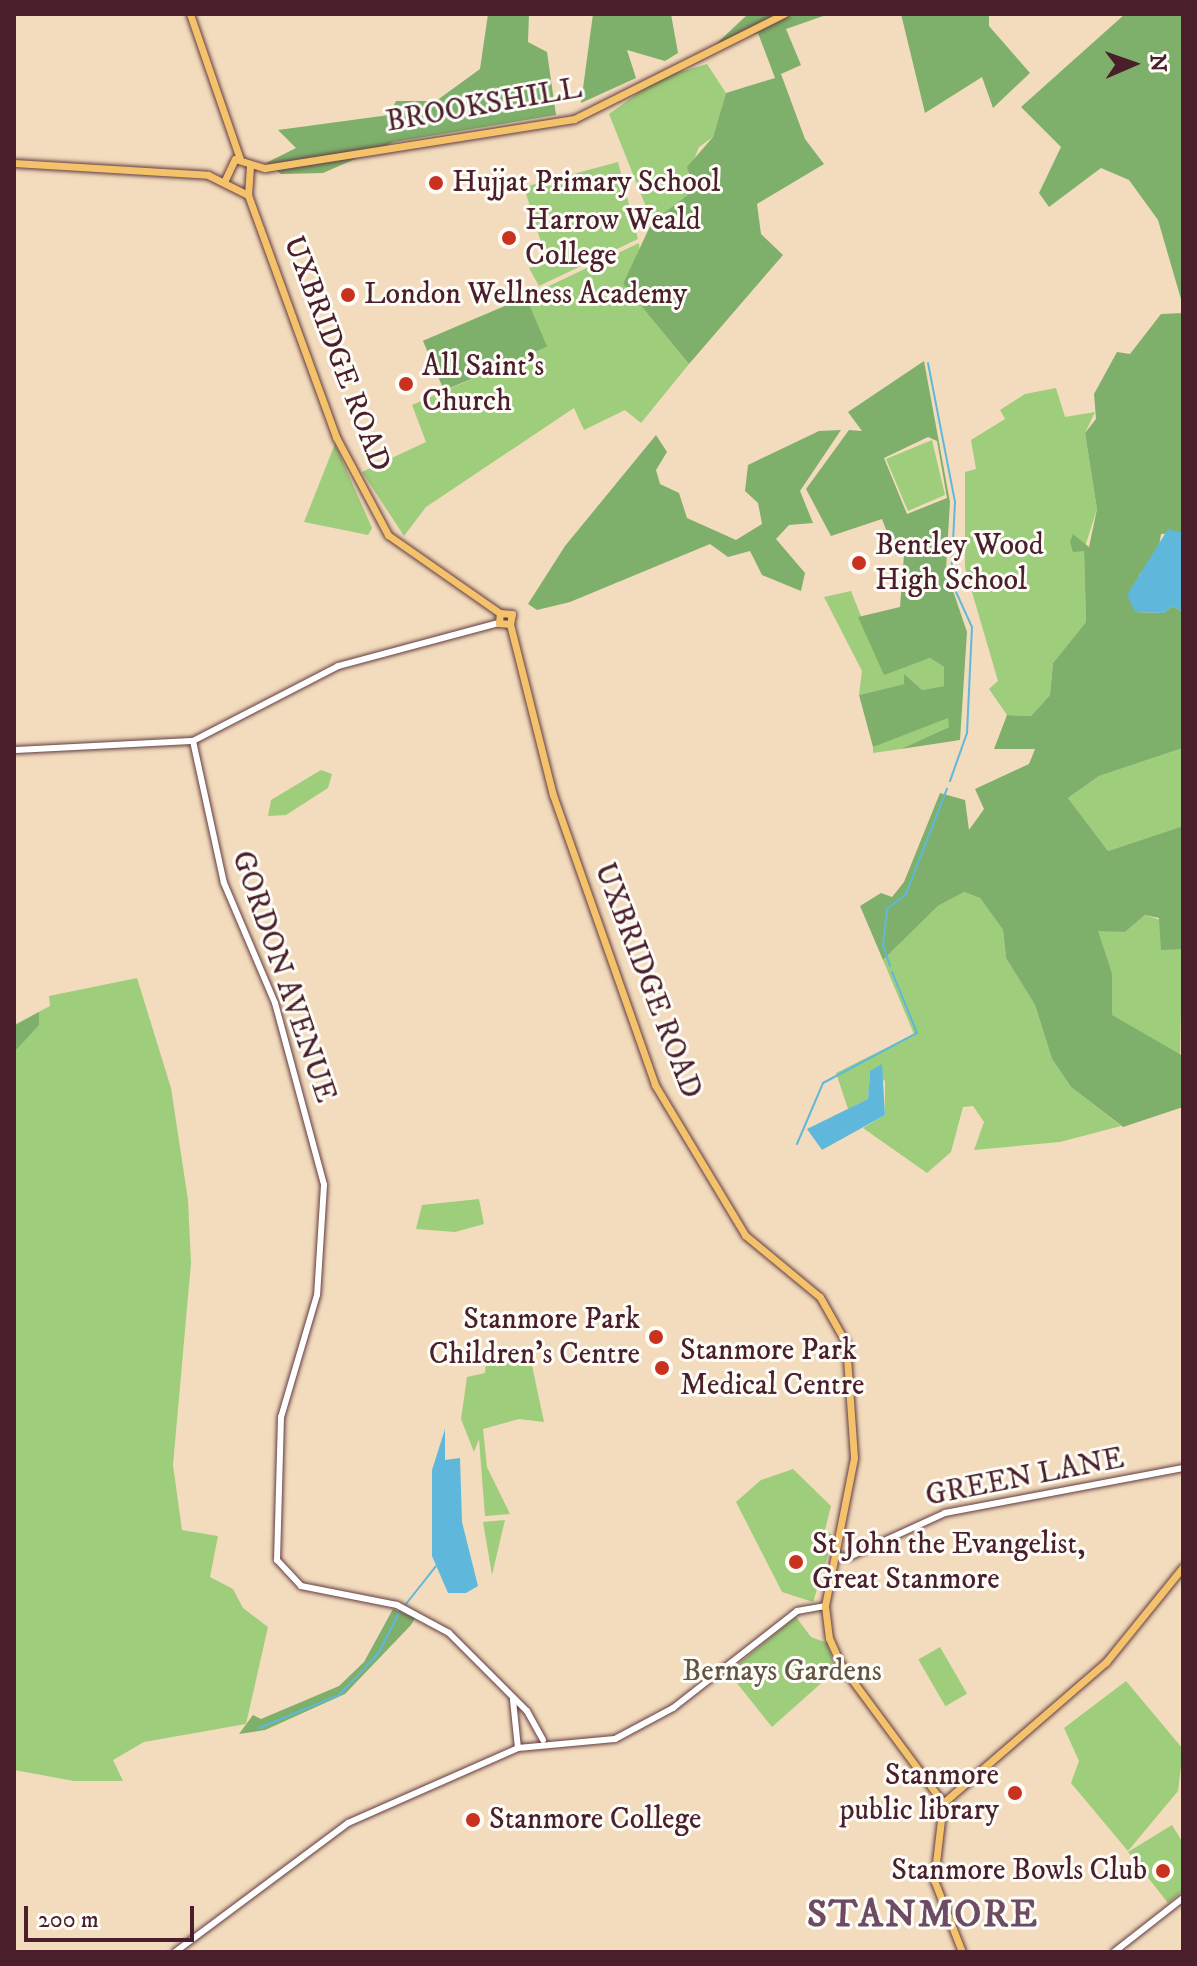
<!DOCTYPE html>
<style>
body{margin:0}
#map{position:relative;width:1197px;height:1966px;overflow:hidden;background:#f3dcbd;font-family:"IM FELL DW Pica",serif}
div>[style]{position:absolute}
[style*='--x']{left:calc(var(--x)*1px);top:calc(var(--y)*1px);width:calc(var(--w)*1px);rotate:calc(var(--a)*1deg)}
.green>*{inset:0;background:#9ecd7b;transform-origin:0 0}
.forest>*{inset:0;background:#7eb06b;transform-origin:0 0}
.water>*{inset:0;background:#5fb8dc}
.stream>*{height:2px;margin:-1px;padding:0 1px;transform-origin:1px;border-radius:1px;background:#5fb8dc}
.roads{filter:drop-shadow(0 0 2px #633b41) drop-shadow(0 0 2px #633b41)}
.tertiary>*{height:6px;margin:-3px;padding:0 3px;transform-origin:3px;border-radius:3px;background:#fff}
.primary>*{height:7px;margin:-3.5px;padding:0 3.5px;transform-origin:3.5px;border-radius:3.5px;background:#f3c26a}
.dots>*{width:22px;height:22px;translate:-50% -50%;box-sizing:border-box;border:4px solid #fdfcf7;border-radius:50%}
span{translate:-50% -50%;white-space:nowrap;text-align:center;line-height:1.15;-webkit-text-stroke:6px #fdfcf7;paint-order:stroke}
.street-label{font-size:30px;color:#4a1f2b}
.poi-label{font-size:30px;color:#4a1f2b}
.left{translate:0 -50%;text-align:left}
.right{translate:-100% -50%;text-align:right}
.park-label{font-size:30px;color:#635343}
.district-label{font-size:38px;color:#6c4b63;font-weight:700;letter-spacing:2px}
.frame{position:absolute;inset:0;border:16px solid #4a1f2b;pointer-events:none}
.north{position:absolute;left:1093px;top:24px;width:80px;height:80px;-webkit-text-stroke:6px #fdfcf7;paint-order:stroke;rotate:88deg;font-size:22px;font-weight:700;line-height:32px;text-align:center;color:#4a1f2b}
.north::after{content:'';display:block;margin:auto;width:28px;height:36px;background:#4a1f2b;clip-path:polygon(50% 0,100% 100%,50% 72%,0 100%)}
.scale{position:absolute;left:24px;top:1906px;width:170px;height:36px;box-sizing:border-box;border:4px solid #4a1f2b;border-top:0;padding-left:10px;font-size:24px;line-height:28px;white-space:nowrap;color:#4a1f2b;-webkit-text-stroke:6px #fdfcf7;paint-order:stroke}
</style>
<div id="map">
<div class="green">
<div style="clip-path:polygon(707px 64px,726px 93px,713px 137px,699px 147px,687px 177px,694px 190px,652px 222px,609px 114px,659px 78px)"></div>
<div style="clip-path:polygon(618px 162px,638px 239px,539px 286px,529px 268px,547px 262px,524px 187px)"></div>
<div style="clip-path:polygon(639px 243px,640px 256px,623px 284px,689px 364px,641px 423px,625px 410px,584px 430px,574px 408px,426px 507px,404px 536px,362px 472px,426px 442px,412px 405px,546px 347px,526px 297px)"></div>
<div style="clip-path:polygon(1056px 388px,1065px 417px,1095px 412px,1085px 433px,1097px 509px,1084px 550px,1086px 622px,1053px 663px,1050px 695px,1031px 716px,1007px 715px,989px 689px,998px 681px,965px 568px,965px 472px,976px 469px,971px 440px,1005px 419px,1000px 410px,1025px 394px)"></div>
<div style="clip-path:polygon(932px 440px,945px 495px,908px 511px,886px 459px)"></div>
<div style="clip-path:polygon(335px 444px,372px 528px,368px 535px,304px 522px)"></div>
<div style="clip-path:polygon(851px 591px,884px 674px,930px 658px,944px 667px,945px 686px,922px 690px,904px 676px,904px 684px,859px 695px,862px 671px,824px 597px)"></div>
<div style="clip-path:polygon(949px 718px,949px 727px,901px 749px,873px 753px,873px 747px,921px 723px)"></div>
<div style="clip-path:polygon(1183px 748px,1183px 826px,1108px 851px,1068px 798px,1099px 776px)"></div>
<div style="clip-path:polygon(321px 770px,332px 774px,328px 788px,286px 815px,268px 816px,271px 800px)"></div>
<div style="clip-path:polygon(964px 892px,980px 898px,1003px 930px,1006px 958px,1035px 1005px,1052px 1059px,1071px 1087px,1121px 1126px,1060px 1142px,974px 1150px,984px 1122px,973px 1106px,963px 1107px,951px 1152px,927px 1173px,863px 1128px,885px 1115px,885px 1081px,870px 1071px,868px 1099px,848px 1109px,836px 1073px,914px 1034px,883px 960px,938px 906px)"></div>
<div style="clip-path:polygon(1145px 915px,1164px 921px,1160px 934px,1181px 949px,1183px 918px,1180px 1059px,1111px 1015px,1112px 973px,1097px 930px,1125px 932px)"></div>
<div style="clip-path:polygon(137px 978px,171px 1088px,188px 1200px,191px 1263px,173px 1465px,182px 1530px,218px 1536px,210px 1577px,233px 1589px,243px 1608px,268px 1627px,246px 1724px,144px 1742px,113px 1760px,123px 1781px,74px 1781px,14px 1770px,14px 1025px,50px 1006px,49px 996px)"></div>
<div style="clip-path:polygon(479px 1199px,484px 1224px,455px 1232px,416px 1229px,422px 1205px)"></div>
<div style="clip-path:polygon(530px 1356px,544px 1422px,519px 1419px,483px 1429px,487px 1467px,510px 1514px,485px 1516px,479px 1439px,474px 1452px,461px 1419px,467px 1377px,485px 1373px,486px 1364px)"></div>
<div style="clip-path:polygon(793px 1469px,831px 1506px,825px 1530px,834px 1536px,813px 1602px,782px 1592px,736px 1502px,761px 1480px)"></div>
<div style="clip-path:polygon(505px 1520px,492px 1575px,483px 1522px)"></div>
<div style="clip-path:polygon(796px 1617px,811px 1637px,827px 1643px,836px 1670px,772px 1727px,728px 1672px)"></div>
<div style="left:940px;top:1647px;width:54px;height:25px;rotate:60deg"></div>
<div style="clip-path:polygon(1126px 1681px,1183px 1749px,1178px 1791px,1128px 1851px,1071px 1783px,1079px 1761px,1064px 1728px)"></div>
<div style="clip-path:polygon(1172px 1825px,1183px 1843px,1183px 1891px,1168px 1903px,1128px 1852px)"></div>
</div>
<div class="forest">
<div style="clip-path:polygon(488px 14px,529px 14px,528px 42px,547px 52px,556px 115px,394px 142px,323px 173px,281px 174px,266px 163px,296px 148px,278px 130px,389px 115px,396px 101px,436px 101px,480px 69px)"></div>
<div style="clip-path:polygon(593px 14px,671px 14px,678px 53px,665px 61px,627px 50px,636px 78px,581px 103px)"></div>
<div style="clip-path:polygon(748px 14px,829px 14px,786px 29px,801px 65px,781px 74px,805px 139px,824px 164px,757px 204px,761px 234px,783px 255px,689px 364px,623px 284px,652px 222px,694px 190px,687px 167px,713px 137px,726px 93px,775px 78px,758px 33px,713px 47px)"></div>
<div style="clip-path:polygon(901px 14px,989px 14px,989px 26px,1030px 73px,993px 108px,982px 77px,925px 113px)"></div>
<div style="clip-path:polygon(1125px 14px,1183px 14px,1183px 306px,1158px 220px,1129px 180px,1101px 168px,1049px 207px,1039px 193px,1061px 147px,1021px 107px)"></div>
<div style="left:526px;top:297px;width:54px;height:112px;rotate:67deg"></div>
<div style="clip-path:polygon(1183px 313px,1183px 533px,1161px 534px,1158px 553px,1139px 575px,1135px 612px,1164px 613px,1172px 606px,1183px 612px,1183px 748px,1099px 776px,1068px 798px,1108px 851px,1183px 826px,1181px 949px,1161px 950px,1159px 918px,1145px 915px,1125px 932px,1098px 931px,1112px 973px,1112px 1015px,1183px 1056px,1183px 1107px,1123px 1127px,1071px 1087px,1052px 1059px,1035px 1005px,1006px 958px,1003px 930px,980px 898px,964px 892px,938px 906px,883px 960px,860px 906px,881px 893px,892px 897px,904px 882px,940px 793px,965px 800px,969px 830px,984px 809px,975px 789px,1029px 764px,1035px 749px,994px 749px,1007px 715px,1031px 716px,1050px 695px,1053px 663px,1086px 622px,1084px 551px,1073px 552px,1070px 542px,1073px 534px,1089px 547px,1097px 509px,1085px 433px,1096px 419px,1094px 394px,1117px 352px,1130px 354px,1161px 314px)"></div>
<div style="clip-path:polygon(evenodd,924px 361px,950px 502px,946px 570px,967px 632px,960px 740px,901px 749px,949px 727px,948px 718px,873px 747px,859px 695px,904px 684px,904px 674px,922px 690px,944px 686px,944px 667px,930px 658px,884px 675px,858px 617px,900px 607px,904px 555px,896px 556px,882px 519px,831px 536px,806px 489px,849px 430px,862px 431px,848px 412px,924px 361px,928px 437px,937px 441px,947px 498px,907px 514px,884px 458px,928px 437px)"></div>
<div style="clip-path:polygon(841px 430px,800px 491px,813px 523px,789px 525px,776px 539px,805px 573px,801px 591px,762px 575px,750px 551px,728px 557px,710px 544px,570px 602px,537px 610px,528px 604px,565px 546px,656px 435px,667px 452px,656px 470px,660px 484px,679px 493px,687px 518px,736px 540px,762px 524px,758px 503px,745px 491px,748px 465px,819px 431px)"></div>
<div style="clip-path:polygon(39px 1012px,39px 1025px,14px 1052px,14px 1026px)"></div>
<div style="clip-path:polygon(393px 1609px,415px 1618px,411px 1625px,345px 1694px,265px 1730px,239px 1734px,253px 1715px,261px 1719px,339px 1686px,364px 1662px)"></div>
</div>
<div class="water">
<div style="clip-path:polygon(1168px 529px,1183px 533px,1183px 612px,1172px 606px,1164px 613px,1135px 612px,1127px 595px)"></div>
<div style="clip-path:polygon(882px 1064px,885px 1115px,822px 1150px,807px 1129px,868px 1099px,870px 1071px)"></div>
<div style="clip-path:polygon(445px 1429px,445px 1460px,460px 1458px,462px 1522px,478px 1586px,466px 1593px,448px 1593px,432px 1556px,432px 1470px)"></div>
</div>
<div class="stream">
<div style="--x:928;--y:363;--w:142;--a:79"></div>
<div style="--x:955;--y:502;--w:79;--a:92.9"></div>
<div style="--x:951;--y:581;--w:51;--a:65.5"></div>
<div style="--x:972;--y:627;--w:106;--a:92.7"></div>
<div style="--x:967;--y:733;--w:51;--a:109.5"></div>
<div style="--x:890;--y:966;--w:23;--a:-108"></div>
<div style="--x:883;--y:944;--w:35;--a:-83"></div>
<div style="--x:887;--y:909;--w:24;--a:-38"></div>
<div style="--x:906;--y:894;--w:113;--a:-68.7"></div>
<div style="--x:797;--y:1144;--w:66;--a:-66.9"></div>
<div style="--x:823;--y:1083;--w:106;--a:-28"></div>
<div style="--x:917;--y:1033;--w:66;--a:-112.3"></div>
<div style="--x:406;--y:1604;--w:48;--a:-51.7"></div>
<div style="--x:259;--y:1728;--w:87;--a:-22.4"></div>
<div style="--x:339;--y:1695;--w:57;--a:-46.4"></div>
<div style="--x:378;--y:1654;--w:48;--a:-62.9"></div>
</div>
<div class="roads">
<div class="tertiary">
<div style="--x:193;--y:741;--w:145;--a:77.7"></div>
<div style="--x:224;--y:883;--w:130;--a:67"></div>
<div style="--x:275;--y:1003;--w:188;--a:74.9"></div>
<div style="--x:324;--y:1185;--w:110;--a:93.6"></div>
<div style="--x:317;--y:1295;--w:127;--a:106.4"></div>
<div style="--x:281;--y:1417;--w:143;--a:91.6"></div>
<div style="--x:277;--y:1560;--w:35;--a:47"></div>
<div style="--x:301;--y:1586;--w:98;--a:11.2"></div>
<div style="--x:397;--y:1605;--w:59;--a:28.3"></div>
<div style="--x:449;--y:1633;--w:110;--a:45"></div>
<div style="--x:527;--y:1711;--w:33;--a:61"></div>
<div style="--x:14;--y:750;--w:179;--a:-2.9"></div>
<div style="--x:193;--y:741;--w:163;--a:-27.3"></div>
<div style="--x:338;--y:666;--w:167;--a:-15"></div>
<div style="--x:836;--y:1556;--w:13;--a:4"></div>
<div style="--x:849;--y:1557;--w:106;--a:-24.6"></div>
<div style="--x:945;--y:1513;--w:242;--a:-10.7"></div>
<div style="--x:513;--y:1700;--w:48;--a:84.1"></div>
<div style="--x:175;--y:1952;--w:216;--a:-36.7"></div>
<div style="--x:348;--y:1823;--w:186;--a:-23.8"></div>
<div style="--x:518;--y:1748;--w:97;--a:-5.3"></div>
<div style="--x:615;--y:1739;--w:66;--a:-28.1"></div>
<div style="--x:673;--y:1708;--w:157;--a:-38"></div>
<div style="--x:797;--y:1611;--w:28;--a:-10"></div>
<div style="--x:1114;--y:1952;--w:88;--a:-38"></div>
</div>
<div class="primary">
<div style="--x:190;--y:14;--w:153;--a:71"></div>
<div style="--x:14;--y:163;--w:194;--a:3.5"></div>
<div style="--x:208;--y:175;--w:45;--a:26.6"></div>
<div style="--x:248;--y:195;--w:258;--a:70"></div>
<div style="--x:336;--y:437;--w:111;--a:62"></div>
<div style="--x:388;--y:535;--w:136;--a:34.9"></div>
<div style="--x:225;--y:180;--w:23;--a:-65"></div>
<div style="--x:235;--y:159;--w:31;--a:17"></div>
<div style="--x:265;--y:168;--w:313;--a:-9"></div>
<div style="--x:574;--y:119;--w:235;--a:-26.6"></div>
<div style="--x:248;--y:195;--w:30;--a:-86"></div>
<div style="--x:500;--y:613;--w:12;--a:5"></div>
<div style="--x:512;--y:614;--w:10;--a:101"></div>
<div style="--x:500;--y:613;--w:10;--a:96"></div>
<div style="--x:499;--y:623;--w:11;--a:5"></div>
<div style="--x:510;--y:624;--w:176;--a:75.9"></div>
<div style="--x:553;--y:795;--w:307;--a:70.6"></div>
<div style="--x:655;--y:1085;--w:175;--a:59"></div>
<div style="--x:745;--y:1235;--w:97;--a:39.6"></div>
<div style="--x:820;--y:1297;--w:53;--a:60.5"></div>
<div style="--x:846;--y:1343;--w:115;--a:86"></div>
<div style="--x:854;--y:1458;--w:151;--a:101.1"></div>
<div style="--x:825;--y:1606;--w:32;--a:83"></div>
<div style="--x:829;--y:1638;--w:30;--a:66"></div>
<div style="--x:841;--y:1665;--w:172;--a:53.5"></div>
<div style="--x:943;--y:1803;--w:216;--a:-40.9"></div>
<div style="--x:1106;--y:1662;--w:122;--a:-51"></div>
<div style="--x:943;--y:1803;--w:78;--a:96.7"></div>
<div style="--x:934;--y:1880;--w:77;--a:68.7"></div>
</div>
</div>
<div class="dots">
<div style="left:436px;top:183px;background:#c8321e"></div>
<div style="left:509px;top:238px;background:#c8321e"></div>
<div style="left:348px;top:295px;background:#c8321e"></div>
<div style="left:406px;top:384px;background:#c8321e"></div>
<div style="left:859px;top:563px;background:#c8321e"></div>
<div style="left:656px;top:1337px;background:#c8321e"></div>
<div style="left:662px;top:1368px;background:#c8321e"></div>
<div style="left:796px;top:1562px;background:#c8321e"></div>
<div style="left:1015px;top:1793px;background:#c8321e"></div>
<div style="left:473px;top:1820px;background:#c8321e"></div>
<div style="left:1163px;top:1871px;background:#c8321e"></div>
</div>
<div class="street-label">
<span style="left:484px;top:106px;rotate:-10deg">BROOKSHILL</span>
<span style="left:336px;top:354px;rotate:69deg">UXBRIDGE ROAD</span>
<span style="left:283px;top:977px;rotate:71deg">GORDON AVENUE</span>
<span style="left:647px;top:981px;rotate:69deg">UXBRIDGE ROAD</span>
<span style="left:1025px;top:1478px;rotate:-11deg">GREEN LANE</span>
</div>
<div class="poi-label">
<span class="left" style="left:452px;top:183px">Hujjat Primary School</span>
<span class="left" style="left:525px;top:238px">Harrow Weald<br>College</span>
<span class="left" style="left:364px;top:295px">London Wellness Academy</span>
<span class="left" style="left:422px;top:384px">All Saint's<br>Church</span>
<span class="left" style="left:875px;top:563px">Bentley Wood<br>High School</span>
<span class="right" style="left:640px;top:1337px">Stanmore Park<br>Children's Centre</span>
<span class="left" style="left:680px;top:1368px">Stanmore Park<br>Medical Centre</span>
<span class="left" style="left:812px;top:1562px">St John the Evangelist,<br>Great Stanmore</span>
<span class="right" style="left:999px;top:1793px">Stanmore<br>public library</span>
<span class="left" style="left:489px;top:1820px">Stanmore College</span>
<span class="right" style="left:1147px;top:1871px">Stanmore Bowls Club</span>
</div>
<div class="park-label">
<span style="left:782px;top:1672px">Bernays Gardens</span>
</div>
<div class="district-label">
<span style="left:923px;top:1916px">STANMORE</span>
</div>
<div class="frame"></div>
<div class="north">N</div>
<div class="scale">200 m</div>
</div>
